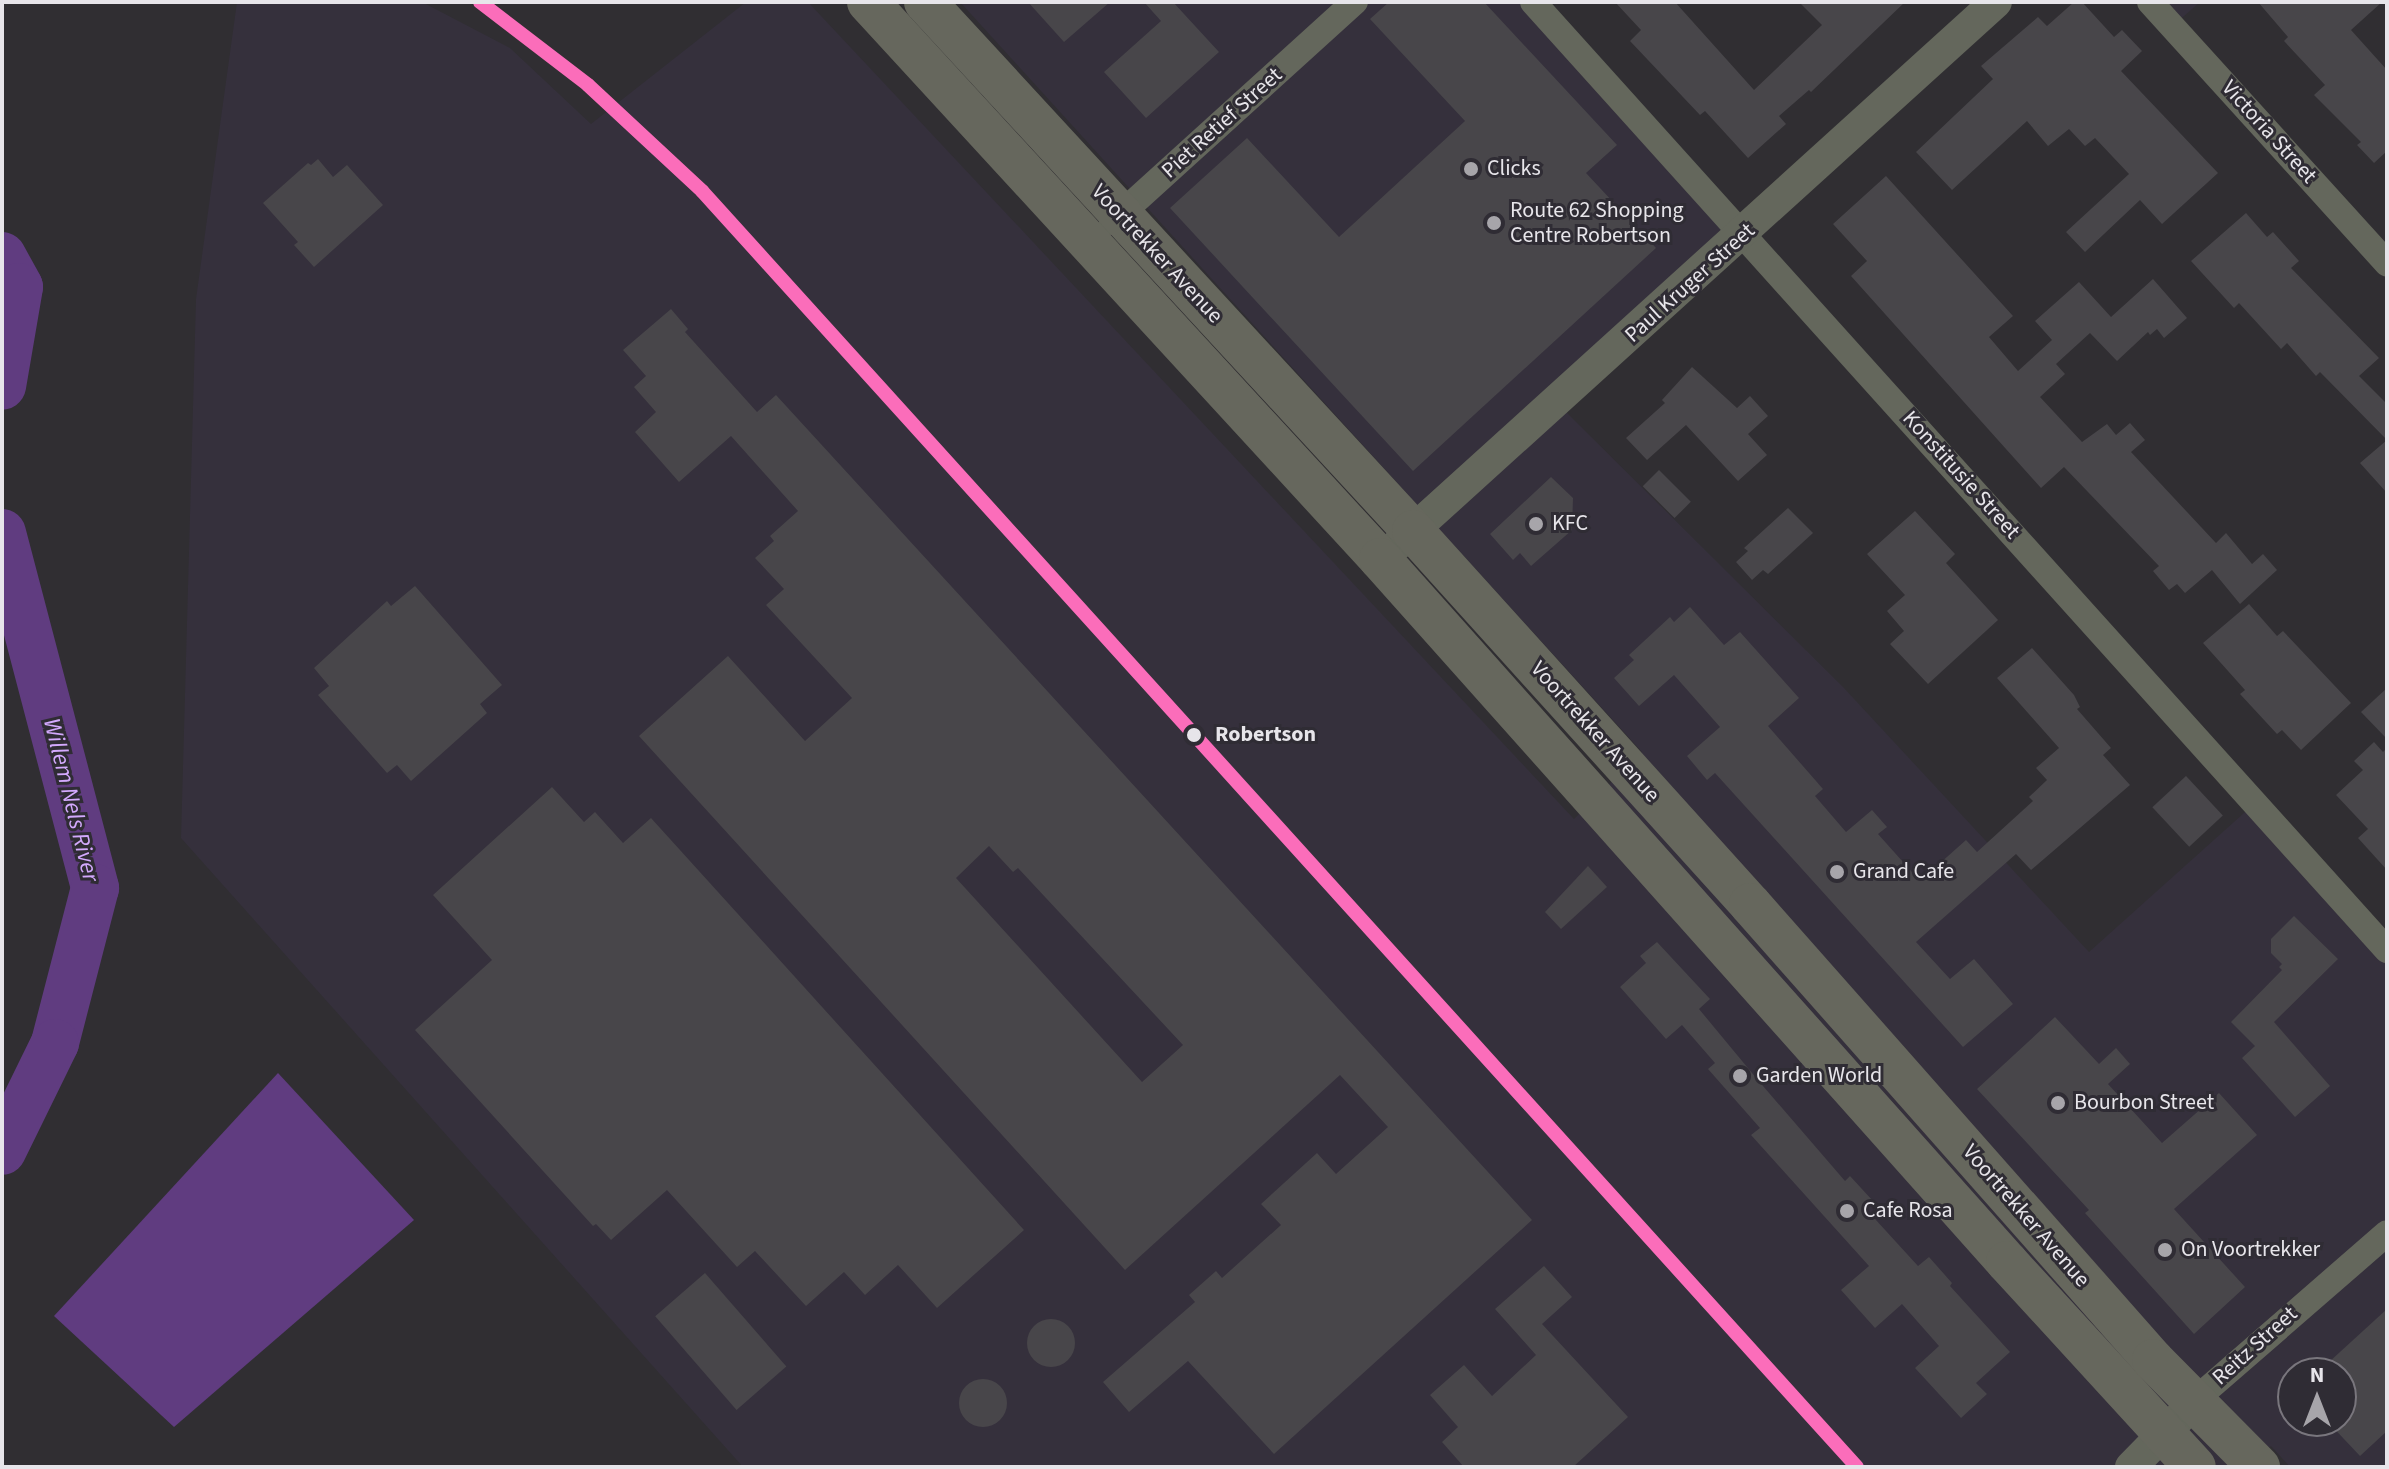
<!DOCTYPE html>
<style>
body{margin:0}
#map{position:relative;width:2389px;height:1469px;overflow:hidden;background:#302e32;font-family:"Source Sans 3",sans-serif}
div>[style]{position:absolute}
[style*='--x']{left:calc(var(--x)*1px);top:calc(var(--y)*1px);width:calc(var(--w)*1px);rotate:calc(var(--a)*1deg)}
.built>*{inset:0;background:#35303c}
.water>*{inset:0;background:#603c80}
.river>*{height:48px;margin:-24px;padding:0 24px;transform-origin:24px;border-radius:24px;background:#603c80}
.building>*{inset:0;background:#48464a;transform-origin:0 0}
.round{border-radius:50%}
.minor>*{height:26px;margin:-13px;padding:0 13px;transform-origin:13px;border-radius:13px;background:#64675c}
.tertiary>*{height:32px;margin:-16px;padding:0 16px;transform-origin:16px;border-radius:16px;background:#64675c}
.primary>*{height:42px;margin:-21px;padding:0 21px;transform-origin:21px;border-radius:21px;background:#66675d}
.rail-1>*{height:14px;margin:-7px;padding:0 7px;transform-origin:7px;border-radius:7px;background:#fb6dba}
.dots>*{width:22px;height:22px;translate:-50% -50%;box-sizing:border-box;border:4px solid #2f2c34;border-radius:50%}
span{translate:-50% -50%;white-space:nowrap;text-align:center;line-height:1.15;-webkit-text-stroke:6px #2f2c34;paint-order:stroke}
.street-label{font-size:22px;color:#e7e5ea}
.poi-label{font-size:22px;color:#e7e5ea}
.left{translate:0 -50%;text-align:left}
.stop-label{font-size:22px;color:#e7e5ea;font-weight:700}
.water-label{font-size:24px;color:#d3a9fd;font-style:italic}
.frame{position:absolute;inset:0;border:4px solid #e7e5ea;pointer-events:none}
.north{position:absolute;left:2277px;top:1357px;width:80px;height:80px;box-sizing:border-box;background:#2f2c34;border:2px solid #79767d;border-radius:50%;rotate:0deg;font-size:22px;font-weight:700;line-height:32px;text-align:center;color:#e7e5ea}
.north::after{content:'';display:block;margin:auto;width:28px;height:36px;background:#a7a5aa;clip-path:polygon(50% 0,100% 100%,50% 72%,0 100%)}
</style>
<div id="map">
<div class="built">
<div style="clip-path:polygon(evenodd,237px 2px,422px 2px,510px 48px,591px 124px,746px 2px,808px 2px,1574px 819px,1642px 752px,960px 2px,1520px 2px,1736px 239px,1557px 403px,1843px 687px,2089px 952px,2254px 804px,2387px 954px,2387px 1467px,2290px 1467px,2271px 1446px,2248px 1467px,743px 1467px,181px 838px,196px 299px,237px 2px,2293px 1373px,2341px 1373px,2341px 1421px,2293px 1421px,2293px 1373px)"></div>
<div style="clip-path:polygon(2154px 2px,2200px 2px,2175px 24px)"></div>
</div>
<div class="water">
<div style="clip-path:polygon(278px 1073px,414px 1220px,174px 1427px,54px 1316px)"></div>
</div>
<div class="river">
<div style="--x:2;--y:256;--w:35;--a:61"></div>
<div style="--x:19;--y:287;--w:100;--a:99.7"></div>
<div style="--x:2;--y:533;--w:367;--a:75.3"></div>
<div style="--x:95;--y:888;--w:160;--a:104.5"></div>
<div style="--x:55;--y:1043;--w:120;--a:116.1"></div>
</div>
<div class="building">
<div style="clip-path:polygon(1028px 2px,1110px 2px,1064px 42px)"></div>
<div style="clip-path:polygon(1144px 2px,1173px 2px,1219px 52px,1146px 118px,1104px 72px,1161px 21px)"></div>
<div style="clip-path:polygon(1389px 2px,1484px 2px,1617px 145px,1586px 173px,1656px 248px,1413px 471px,1170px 208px,1247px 138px,1339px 237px,1465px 121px,1370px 19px)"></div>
<div style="clip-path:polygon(1615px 2px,1675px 2px,1754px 90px,1822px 25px,1799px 2px,1905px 2px,1811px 92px,1809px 90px,1779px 116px,1786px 124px,1748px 158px,1705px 111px,1700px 115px,1630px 41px,1641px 30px)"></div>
<div style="clip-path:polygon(2074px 2px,2082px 2px,2114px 37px,2122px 30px,2142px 51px,2121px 71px,2218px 173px,2162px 224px,2140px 200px,2085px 252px,2066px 232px,2129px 174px,2095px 138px,2085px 146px,2069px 129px,2048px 146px,2027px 121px,1952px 190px,1916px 152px,1993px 79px,1981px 66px,2038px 17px,2047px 26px)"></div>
<div style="clip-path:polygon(2258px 2px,2382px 2px,2351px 30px,2387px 70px,2387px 151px,2374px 163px,2357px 145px,2361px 142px,2314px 95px,2325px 85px,2284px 41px,2288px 37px)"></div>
<div style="clip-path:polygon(318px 159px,333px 177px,347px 165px,383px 205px,314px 267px,294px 245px,298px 242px,263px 203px,308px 163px,311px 165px)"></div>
<div style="clip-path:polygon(1886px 176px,2013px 316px,1989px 337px,2018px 371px,2052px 340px,2035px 321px,2079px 282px,2111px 317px,2153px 279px,2187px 318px,2164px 338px,2157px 329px,2150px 335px,2148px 332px,2117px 361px,2090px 333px,2056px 364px,2065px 374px,2040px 397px,2082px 442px,2107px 424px,2116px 435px,2130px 423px,2145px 440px,2131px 452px,2216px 543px,2226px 533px,2252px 564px,2263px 554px,2277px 570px,2240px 604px,2212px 570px,2185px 593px,2177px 584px,2169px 590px,2153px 571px,2159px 566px,2064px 467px,2041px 488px,1851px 276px,1867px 261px,1833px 224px)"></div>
<div style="clip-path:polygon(2246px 213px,2267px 237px,2273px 232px,2299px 261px,2291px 268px,2379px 358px,2359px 376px,2387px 404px,2387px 493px,2360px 463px,2387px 440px,2320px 372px,2316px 376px,2287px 343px,2281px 349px,2239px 303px,2234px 308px,2191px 261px)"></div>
<div style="clip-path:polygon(evenodd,671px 309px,688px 329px,685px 332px,757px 412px,776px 395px,1532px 1220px,1274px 1454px,1188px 1361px,1129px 1412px,1103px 1382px,1195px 1302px,1189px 1295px,1216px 1271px,1222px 1278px,1281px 1225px,1261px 1204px,1317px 1153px,1336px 1174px,1388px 1127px,1340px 1075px,1125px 1270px,639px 736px,728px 656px,805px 741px,852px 698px,766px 605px,784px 589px,755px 558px,774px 541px,770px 536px,798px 511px,731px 436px,679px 482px,635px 432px,656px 412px,634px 387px,646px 376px,623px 350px,671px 309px,989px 846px,1013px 872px,1018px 868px,1183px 1045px,1142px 1082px,956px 878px,989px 846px)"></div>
<div style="clip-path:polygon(1692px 367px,1737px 408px,1750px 396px,1768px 416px,1748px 434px,1767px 455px,1738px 481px,1686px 425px,1647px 460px,1626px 438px,1665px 403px,1662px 400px)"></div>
<div style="left:1659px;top:470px;width:45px;height:23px;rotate:45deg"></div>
<div style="clip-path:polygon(1551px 477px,1573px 498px,1572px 530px,1531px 566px,1520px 553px,1513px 560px,1490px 534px)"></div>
<div style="clip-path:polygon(1788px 508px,1813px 533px,1768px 574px,1763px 570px,1752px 580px,1736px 562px,1748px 551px,1744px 548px)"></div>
<div style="clip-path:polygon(1915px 511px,1955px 554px,1946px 563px,1998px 620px,1928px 684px,1890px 644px,1904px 631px,1887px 611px,1905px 595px,1867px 554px)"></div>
<div style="clip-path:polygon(415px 586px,502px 685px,480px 704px,487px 713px,411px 781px,397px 765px,387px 773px,318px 695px,329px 686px,314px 668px,387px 601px,391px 606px)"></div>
<div style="clip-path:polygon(2249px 604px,2277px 636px,2283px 631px,2351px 703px,2301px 750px,2282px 730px,2277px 734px,2240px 694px,2245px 690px,2203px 643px)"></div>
<div style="clip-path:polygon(1690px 607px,1724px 645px,1740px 632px,1799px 698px,1768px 726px,1823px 789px,1815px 796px,1846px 832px,1872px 810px,1887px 827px,1878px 834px,1920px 881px,1966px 840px,1977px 852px,2033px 801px,2029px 797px,2047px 780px,2036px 768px,2059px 748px,1997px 678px,2032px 648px,2074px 695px,2080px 707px,2077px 709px,2111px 748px,2103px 755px,2130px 785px,2031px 870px,2016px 854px,1916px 942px,1950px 979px,1974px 959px,2013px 1004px,1963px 1047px,1715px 773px,1707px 780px,1687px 756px,1720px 727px,1674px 675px,1639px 706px,1614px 678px,1634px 660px,1629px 655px,1670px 617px,1674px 622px)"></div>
<div style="clip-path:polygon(2387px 688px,2387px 739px,2361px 712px)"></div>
<div style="clip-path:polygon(2374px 742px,2383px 752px,2387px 748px,2387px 870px,2358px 838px,2368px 829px,2336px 795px,2363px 770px,2354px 761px)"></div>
<div style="left:2186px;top:776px;width:54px;height:46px;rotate:47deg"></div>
<div style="clip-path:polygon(552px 787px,584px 822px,595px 812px,623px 843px,651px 818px,1024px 1230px,937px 1308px,898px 1265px,865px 1295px,844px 1272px,806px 1306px,755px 1251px,737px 1267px,667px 1190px,611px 1240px,596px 1224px,593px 1226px,415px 1030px,492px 960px,433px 895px)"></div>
<div style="clip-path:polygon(1588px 866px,1607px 887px,1561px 929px,1545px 912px)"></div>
<div style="clip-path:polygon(2294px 916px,2338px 959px,2274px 1022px,2330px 1086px,2295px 1117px,2242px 1058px,2255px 1046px,2231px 1022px,2282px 970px,2279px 967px,2282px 964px,2271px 953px,2271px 939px)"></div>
<div style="clip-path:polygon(1657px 942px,1710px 999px,1699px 1009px,1757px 1079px,1845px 1181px,1850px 1176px,1873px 1201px,1865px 1208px,1918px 1266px,1929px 1257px,1952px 1283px,1950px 1286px,2010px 1352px,1976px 1383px,1987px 1394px,1961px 1418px,1915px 1368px,1939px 1346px,1902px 1304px,1875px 1328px,1841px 1290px,1869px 1266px,1751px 1135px,1760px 1128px,1708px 1069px,1715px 1063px,1682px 1025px,1666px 1039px,1620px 987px,1646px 963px,1640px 956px)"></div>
<div style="clip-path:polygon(2055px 1017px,2099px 1064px,2116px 1048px,2130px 1064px,2108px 1084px,2162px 1143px,2219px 1093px,2257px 1135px,2174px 1209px,2245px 1287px,2194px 1334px,2085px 1213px,2089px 1210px,1977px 1089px)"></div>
<div style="clip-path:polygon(1544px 1266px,1572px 1297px,1542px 1324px,1628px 1417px,1573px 1467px,1464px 1467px,1442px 1442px,1458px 1427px,1430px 1395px,1464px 1365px,1492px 1396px,1536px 1355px,1495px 1309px)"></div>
<div style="left:705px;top:1273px;width:124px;height:66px;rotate:49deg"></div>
<div style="clip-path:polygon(2387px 1309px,2387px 1431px,2360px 1456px,2327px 1421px,2341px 1421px,2341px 1373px,2317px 1373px)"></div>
<div class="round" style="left:1027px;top:1319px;width:48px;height:48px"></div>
<div class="round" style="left:959px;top:1379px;width:48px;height:48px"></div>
</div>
<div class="minor">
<div style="--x:1533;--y:2;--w:1276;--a:47.99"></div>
<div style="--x:2150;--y:2;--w:353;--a:47.8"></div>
<div style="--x:1112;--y:222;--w:328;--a:-42.2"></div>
<div style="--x:2195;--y:1400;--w:254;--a:-41"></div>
</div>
<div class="tertiary">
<div style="--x:1398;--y:544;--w:807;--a:-42.19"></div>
<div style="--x:2131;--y:1467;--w:69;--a:-45.6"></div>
</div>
<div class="primary">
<div style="--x:868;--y:2;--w:757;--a:47.41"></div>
<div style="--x:1380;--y:559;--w:942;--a:48.27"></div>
<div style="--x:2007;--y:1262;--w:278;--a:47.5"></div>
<div style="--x:925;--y:2;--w:720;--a:47.31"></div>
<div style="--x:1413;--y:531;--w:503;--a:47.9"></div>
<div style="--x:1750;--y:904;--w:609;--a:48.53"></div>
<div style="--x:2153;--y:1360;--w:151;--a:45.3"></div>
</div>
<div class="rail-1">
<div style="--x:480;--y:2;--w:136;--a:37.5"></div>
<div style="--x:588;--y:85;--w:156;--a:42.9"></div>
<div style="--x:702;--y:191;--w:1721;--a:47.85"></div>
</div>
<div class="dots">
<div style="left:1471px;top:169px;background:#a7a5aa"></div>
<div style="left:1494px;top:223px;background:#a7a5aa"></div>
<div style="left:1536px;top:524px;background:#a7a5aa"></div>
<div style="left:1194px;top:735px;background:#e7e5ea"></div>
<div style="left:1837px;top:872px;background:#a7a5aa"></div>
<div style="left:1740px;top:1076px;background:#a7a5aa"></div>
<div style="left:2058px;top:1103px;background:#a7a5aa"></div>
<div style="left:1847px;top:1211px;background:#a7a5aa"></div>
<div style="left:2165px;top:1250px;background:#a7a5aa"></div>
</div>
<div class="street-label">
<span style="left:1222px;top:123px;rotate:-42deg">Piet Retief Street</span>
<span style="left:2269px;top:132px;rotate:48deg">Victoria Street</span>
<span style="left:1157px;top:254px;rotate:47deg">Voortrekker Avenue</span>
<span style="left:1690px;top:283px;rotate:-42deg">Paul Kruger Street</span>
<span style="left:1961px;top:475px;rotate:48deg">Konstitusie Street</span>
<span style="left:1595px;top:732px;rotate:48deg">Voortrekker Avenue</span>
<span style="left:2026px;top:1216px;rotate:49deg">Voortrekker Avenue</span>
<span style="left:2255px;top:1346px;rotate:-42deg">Reitz Street</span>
</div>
<div class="poi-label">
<span class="left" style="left:1487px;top:169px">Clicks</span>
<span class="left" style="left:1510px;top:223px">Route 62 Shopping<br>Centre Robertson</span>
<span class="left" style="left:1552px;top:524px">KFC</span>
<span class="left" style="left:1853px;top:872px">Grand Cafe</span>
<span class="left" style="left:1756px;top:1076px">Garden World</span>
<span class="left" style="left:2074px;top:1103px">Bourbon Street</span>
<span class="left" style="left:1863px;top:1211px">Cafe Rosa</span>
<span class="left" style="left:2181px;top:1250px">On Voortrekker</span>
</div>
<div class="stop-label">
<span class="left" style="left:1215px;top:735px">Robertson</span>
</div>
<div class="water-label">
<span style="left:71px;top:800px;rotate:76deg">Willem Nels River</span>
</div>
<div class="frame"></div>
<div class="north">N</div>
</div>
